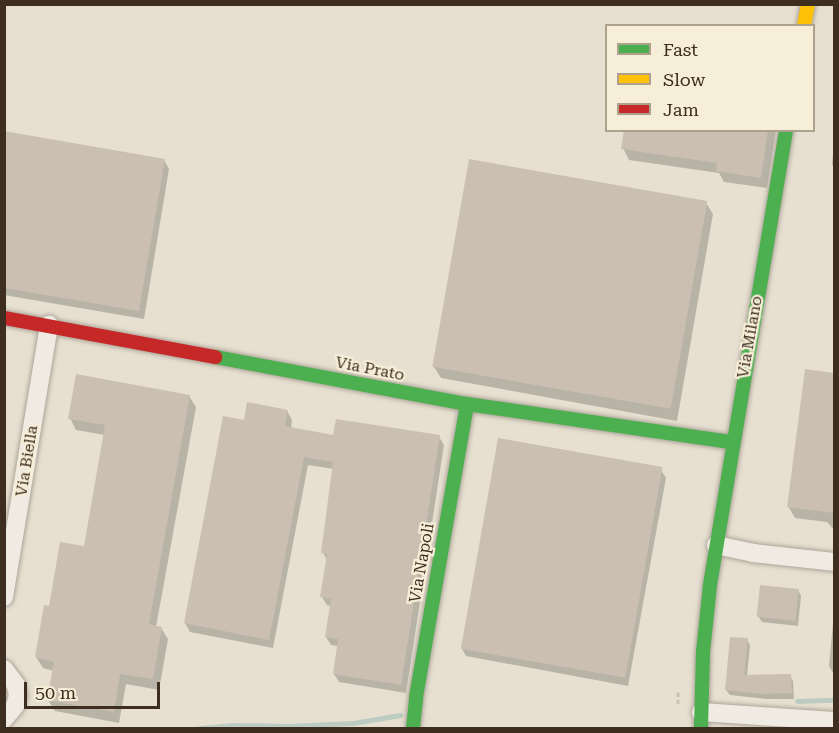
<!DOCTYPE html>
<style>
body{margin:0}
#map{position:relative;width:839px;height:733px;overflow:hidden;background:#e7e0d1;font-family:"Roboto Serif",serif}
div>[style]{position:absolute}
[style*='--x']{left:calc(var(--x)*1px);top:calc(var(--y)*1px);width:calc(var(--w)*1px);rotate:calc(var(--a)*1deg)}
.shadow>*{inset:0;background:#0003}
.stream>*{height:5px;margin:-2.5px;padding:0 2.5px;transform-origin:2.5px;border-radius:2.5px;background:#bcccc2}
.building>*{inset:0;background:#cbbfb2;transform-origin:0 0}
.path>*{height:3px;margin-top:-1.5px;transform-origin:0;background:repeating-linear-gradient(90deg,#c8c2b9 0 4.5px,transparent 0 7.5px)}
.roads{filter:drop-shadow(0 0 2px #ada599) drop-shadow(0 0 2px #ada599)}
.street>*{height:18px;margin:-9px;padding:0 9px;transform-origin:9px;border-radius:9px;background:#efebe3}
.fast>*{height:14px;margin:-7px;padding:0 7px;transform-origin:7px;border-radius:7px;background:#4caf50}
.slow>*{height:14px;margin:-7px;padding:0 7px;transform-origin:7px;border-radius:7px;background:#ffc107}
.jam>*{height:14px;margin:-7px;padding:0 7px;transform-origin:7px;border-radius:7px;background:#c62828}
span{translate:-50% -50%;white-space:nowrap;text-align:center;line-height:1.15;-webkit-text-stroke:4.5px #f7eed8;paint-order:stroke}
.street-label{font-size:16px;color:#3d2e20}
.frame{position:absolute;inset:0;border:6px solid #3d2e20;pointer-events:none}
.legend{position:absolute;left:605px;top:24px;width:210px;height:108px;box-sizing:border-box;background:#f7eed8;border:2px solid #ada18e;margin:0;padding:8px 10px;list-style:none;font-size:18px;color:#3d2e20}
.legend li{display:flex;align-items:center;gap:12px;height:30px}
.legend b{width:30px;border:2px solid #ada18e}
.scale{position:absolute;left:24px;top:682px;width:136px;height:27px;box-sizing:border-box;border:3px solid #3d2e20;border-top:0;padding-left:8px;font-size:18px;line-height:21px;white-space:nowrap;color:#3d2e20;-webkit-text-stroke:4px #f7eed8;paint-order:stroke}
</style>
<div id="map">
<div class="shadow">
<div style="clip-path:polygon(625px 130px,776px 130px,767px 188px,724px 182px,719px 173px,629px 160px,623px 148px)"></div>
<div style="clip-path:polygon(4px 132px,164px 160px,169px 169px,144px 319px,4px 295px)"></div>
<div style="clip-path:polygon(834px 146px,834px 169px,832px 164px)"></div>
<div style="clip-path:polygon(706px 203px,713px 214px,677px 421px,441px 378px,434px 367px)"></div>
<div style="clip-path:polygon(806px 371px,834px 375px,834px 530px,827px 522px,795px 518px,788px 506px)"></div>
<div style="clip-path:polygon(189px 396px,196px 407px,156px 627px,161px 628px,168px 639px,159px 690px,126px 684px,119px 723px,55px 711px,48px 700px,54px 671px,43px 668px,36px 657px,50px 608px,85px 548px,105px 435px,76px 430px,70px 418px)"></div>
<div style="clip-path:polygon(287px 411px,292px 420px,291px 429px,335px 437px,439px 437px,444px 445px,406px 693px,339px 682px,334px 674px,338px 646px,331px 645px,326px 637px,331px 606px,327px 605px,322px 597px,328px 561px,323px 553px,334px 469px,308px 465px,273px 648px,190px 632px,185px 623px,245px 422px)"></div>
<div style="clip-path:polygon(661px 470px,666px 478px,628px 686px,466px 656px,461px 647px)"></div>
<div style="clip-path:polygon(798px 590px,801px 596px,798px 626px,762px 622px,758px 616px)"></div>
<div style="clip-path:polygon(834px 612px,834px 675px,829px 666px)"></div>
<div style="clip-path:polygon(747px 640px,750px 645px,747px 677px,790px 676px,793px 681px,794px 699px,766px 699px,730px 695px,726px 690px)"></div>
</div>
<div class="stream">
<div style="--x:797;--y:701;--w:37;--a:-2"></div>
<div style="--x:200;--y:728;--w:34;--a:-5"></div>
<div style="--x:234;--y:725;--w:53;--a:1.1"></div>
<div style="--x:287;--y:726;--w:66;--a:-2.6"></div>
<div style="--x:353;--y:723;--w:48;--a:-9.7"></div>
</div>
<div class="building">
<div style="clip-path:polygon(624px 130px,768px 130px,761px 178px,716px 171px,717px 163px,621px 149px)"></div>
<div style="clip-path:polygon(4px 131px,165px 159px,139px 311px,4px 288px)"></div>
<div style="left:469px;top:159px;width:242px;height:211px;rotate:10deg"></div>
<div style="clip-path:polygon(805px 369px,834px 373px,834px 513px,787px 507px)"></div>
<div style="clip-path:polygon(76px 374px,190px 395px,149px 624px,162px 627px,153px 679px,120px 674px,114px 712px,47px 700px,54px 662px,35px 657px,44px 605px,49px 606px,60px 542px,84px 546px,105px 425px,68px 419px)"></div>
<div style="clip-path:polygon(247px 402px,288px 410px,285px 426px,333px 435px,336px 419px,440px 435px,401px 685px,333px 674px,338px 639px,325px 637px,331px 599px,320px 597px,327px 554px,321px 553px,333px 462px,304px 457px,269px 640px,184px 623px,223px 416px,244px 420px)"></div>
<div style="left:498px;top:438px;width:167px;height:214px;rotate:10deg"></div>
<div style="left:760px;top:585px;width:39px;height:32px;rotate:6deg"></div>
<div style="clip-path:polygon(730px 637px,748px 638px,744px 675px,791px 674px,792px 693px,762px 694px,725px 690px)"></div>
</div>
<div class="path">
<div style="--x:678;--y:692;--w:13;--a:90"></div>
</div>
<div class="roads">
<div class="street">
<div style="--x:716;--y:545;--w:38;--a:12"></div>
<div style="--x:753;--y:553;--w:81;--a:6.3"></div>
<div style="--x:4;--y:597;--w:276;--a:-80.6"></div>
<div style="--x:4;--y:669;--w:20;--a:53"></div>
<div style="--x:16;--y:685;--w:11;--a:80"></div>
<div style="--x:18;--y:696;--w:10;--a:107"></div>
<div style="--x:15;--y:706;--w:17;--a:130"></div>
<div style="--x:701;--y:712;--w:133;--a:3.9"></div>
</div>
<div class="fast">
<div style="--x:215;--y:357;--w:256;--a:10.6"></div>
<div style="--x:467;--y:404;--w:268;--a:8.2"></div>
<div style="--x:413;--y:728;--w:31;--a:-84"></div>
<div style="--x:416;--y:697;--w:297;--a:-80.1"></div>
<div style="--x:701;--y:728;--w:76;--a:-88.5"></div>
<div style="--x:703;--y:652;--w:67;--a:-84"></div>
<div style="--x:710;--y:585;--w:461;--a:-80.5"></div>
</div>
<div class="slow">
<div style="--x:804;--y:26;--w:22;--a:-80"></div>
</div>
<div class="jam">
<div style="--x:4;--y:318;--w:215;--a:10.5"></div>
</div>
</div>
<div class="street-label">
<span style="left:750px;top:337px;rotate:-80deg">Via Milano</span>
<span style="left:370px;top:369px;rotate:11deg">Via Prato</span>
<span style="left:27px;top:461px;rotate:-81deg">Via Biella</span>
<span style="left:422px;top:563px;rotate:-80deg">Via Napoli</span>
</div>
<div class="frame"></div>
<ul class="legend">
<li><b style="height:8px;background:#4caf50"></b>Fast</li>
<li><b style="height:8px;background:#ffc107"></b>Slow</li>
<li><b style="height:8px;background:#c62828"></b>Jam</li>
</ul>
<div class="scale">50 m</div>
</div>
